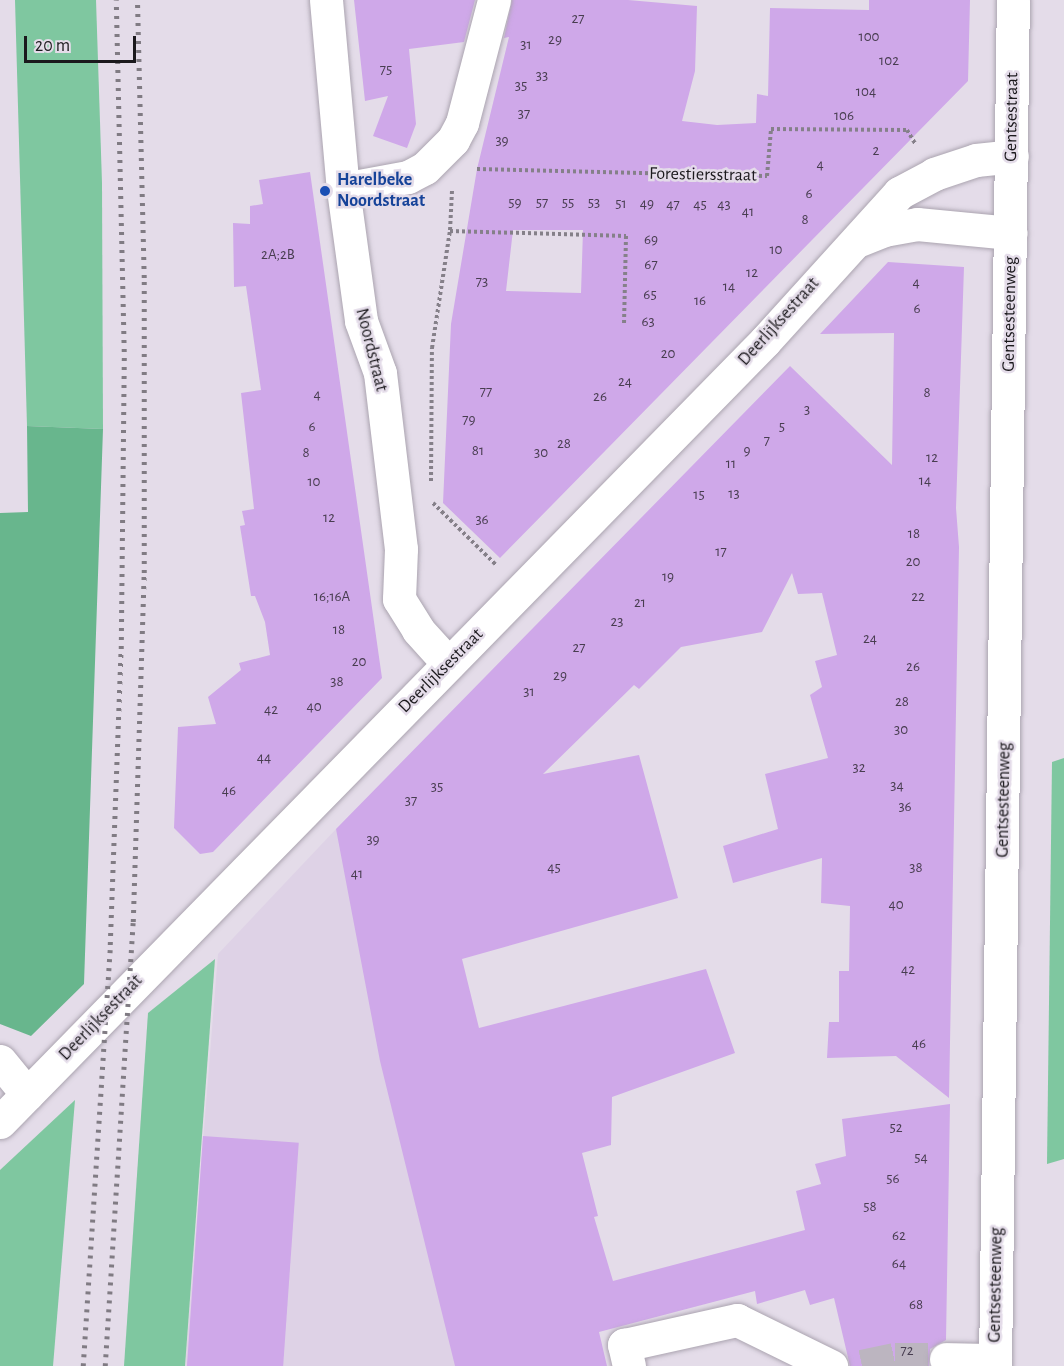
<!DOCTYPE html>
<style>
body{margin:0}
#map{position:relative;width:1064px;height:1366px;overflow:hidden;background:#e4dce9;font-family:"Alegreya Sans",sans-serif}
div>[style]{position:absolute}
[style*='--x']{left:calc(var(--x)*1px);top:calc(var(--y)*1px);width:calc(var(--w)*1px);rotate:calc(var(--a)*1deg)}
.built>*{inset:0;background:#ded2e6}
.green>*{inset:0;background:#7fc7a0}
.forest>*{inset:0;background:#68b68d}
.building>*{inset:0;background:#cfa8e9;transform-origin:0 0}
.minor-tunnel>*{height:33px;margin-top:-16.5px;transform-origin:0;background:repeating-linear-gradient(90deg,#bcb5c0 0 33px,transparent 0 49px)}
.path>*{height:4px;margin-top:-2px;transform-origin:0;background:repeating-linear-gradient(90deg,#858089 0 3px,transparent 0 6px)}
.roads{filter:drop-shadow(0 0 2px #aba4b0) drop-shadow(0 0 2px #aba4b0)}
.minor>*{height:33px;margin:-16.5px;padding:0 16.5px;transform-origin:16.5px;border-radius:16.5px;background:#fff}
.major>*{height:33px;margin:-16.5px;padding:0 16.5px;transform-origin:16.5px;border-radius:16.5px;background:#fff}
.rail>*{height:4.5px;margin-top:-2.25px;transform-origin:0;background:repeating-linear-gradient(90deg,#807b83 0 3px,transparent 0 9px)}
.dots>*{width:16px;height:16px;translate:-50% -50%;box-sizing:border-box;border:3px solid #e4dce9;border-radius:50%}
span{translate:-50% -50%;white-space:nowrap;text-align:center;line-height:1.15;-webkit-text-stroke:5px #e4dce9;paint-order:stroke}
.number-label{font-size:15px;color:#483d50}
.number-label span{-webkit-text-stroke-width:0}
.street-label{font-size:18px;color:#1b191d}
.transit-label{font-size:18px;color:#164399;font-weight:700}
.left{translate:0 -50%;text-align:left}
.scale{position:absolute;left:24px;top:36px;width:112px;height:27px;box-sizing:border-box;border:3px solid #1b191d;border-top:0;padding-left:8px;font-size:18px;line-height:21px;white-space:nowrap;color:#1b191d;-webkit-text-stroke:4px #e4dce9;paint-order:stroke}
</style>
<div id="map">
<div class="built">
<div style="clip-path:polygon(336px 829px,562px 1366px,185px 1366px,218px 954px)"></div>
</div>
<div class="green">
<div style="clip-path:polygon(15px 0,96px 0,102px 183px,103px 429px,27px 426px)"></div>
<div style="clip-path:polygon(1064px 758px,1064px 1159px,1047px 1164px,1052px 762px)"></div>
<div style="clip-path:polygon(215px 959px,185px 1366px,124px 1366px,148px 1013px)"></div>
<div style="clip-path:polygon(75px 1100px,53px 1366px,0 1366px,0 1170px)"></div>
</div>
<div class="forest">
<div style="clip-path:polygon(27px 426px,103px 429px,84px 984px,31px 1036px,0 1024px,0 513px,28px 512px)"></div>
</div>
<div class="building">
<div style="clip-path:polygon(354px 0,475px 0,464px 42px,409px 49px,416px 124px,407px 148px,373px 136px,388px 96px,365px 101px)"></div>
<div style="clip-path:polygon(evenodd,512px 0,628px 0,697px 6px,695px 71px,682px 121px,717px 125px,756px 123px,757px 94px,768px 96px,770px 8px,869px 10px,869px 0,970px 0,968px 81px,500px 558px,443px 503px,451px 324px,477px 169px,509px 37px,504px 38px,512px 0,513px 230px,583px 230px,581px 293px,506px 291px,513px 230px)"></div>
<div style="clip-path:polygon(310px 172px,382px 678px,213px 852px,200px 854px,174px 828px,178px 727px,216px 724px,208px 697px,241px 670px,239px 663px,270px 655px,265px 622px,255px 596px,251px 596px,240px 526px,245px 525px,242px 511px,254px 509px,241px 393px,261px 390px,246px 286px,234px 287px,233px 223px,250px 224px,250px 206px,263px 204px,259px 180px)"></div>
<div style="clip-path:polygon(888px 262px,964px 267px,956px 508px,959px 547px,949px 1098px,896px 1056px,827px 1058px,829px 1022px,839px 1022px,839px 971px,849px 971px,850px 906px,821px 903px,822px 858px,733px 883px,723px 846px,778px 829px,765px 774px,828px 758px,810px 695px,822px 687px,815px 661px,837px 655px,822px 593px,798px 594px,792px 573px,762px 632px,681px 647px,639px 689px,634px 685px,543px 774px,639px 755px,678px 898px,462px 959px,479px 1028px,706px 969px,735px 1053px,612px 1097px,611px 1145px,582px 1153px,598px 1216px,594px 1217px,613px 1281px,805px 1230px,796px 1191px,821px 1184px,815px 1164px,846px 1156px,842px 1119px,950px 1104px,946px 1340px,930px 1349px,929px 1366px,850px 1366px,834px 1298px,810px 1305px,805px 1290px,757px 1304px,755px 1291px,599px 1332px,607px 1366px,455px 1366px,380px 1061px,336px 829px,790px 366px,892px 465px,894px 333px,820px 334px)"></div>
<div style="left:203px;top:1136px;width:96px;height:231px;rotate:4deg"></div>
</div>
<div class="minor-tunnel">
<div style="--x:862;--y:1366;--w:34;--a:-12"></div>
<div style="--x:895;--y:1359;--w:51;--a:0"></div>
</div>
<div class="path">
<div style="--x:477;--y:169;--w:290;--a:1.4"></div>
<div style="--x:767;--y:176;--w:47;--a:-85.1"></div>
<div style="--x:771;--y:129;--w:136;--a:0.4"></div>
<div style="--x:907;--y:130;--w:17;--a:59"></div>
<div style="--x:452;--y:191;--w:40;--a:92.9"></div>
<div style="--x:450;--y:231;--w:176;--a:1.6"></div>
<div style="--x:626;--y:236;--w:87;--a:91.3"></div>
<div style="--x:431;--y:481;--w:133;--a:-89.6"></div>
<div style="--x:432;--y:348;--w:118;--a:-81.3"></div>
<div style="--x:433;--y:503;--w:88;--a:44.5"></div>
</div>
<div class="roads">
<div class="minor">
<div style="--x:326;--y:0;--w:190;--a:84.9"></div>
<div style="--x:343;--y:189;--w:133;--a:82.2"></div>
<div style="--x:361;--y:321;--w:55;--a:69.9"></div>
<div style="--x:380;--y:373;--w:177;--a:83.2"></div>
<div style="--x:401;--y:549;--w:50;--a:92.3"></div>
<div style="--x:399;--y:599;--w:36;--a:58"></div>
<div style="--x:418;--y:630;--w:45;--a:47.7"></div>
<div style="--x:343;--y:189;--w:66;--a:-10.5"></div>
<div style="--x:408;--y:177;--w:19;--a:-28"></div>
<div style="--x:425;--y:168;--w:40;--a:-45"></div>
<div style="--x:453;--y:140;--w:19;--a:-62"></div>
<div style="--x:462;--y:123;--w:127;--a:-75.4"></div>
<div style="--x:0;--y:1061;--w:43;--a:50.7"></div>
<div style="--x:946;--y:1359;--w:49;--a:1.2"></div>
<div style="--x:629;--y:1366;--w:22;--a:-103"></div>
<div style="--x:624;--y:1345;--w:116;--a:-12.5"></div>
<div style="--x:737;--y:1320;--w:105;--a:26.1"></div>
</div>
<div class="major">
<div style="--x:857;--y:241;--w:29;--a:-22"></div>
<div style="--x:884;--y:230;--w:34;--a:-10"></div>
<div style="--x:917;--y:224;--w:94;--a:5.5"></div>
<div style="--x:0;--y:1122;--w:1093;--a:-45.59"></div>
<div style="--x:765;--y:341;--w:200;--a:-47.8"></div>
<div style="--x:899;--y:193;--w:40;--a:-28"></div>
<div style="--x:934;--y:174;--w:44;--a:-18.4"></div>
<div style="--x:976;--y:160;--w:36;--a:-6"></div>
<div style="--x:995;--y:1366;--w:1366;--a:-89.25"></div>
</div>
</div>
<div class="rail">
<div style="--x:83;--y:1366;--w:422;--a:-86.3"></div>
<div style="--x:110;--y:945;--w:296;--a:-87.9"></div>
<div style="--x:121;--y:649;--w:297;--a:-89.4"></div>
<div style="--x:124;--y:352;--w:352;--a:-91.3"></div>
<div style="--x:105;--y:1366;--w:445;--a:-86.4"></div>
<div style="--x:133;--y:922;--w:349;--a:-88.2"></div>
<div style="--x:144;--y:573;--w:295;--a:-90"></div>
<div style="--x:144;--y:278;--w:278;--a:-91.4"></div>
</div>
<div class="dots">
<div style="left:325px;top:191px;background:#1a4fb4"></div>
</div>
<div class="number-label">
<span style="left:578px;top:19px">27</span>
<span style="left:869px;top:37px">100</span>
<span style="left:555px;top:40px">29</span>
<span style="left:526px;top:45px">31</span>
<span style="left:889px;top:61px">102</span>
<span style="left:386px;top:70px">75</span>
<span style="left:542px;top:76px">33</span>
<span style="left:521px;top:86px">35</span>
<span style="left:866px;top:92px">104</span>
<span style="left:524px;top:114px">37</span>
<span style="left:844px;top:116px">106</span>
<span style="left:502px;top:141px">39</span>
<span style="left:876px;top:151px">2</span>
<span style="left:820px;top:165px">4</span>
<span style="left:809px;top:194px">6</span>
<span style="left:515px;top:203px">59</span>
<span style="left:542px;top:203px">57</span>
<span style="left:568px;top:203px">55</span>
<span style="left:594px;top:203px">53</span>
<span style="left:621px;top:204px">51</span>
<span style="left:647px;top:204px">49</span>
<span style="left:673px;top:205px">47</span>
<span style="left:700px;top:205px">45</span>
<span style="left:724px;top:205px">43</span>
<span style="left:748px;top:212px">41</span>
<span style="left:805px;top:220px">8</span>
<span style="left:651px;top:240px">69</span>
<span style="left:776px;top:250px">10</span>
<span style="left:278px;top:255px">2A;2B</span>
<span style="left:651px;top:265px">67</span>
<span style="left:752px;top:273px">12</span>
<span style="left:482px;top:282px">73</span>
<span style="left:916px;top:283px">4</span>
<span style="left:729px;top:287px">14</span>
<span style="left:650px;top:295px">65</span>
<span style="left:700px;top:301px">16</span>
<span style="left:917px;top:309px">6</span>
<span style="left:648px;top:322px">63</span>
<span style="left:668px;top:354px">20</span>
<span style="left:625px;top:382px">24</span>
<span style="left:486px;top:392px">77</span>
<span style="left:927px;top:393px">8</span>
<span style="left:317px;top:395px">4</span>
<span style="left:600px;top:397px">26</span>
<span style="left:807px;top:410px">3</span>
<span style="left:469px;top:420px">79</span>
<span style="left:312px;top:427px">6</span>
<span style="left:782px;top:427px">5</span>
<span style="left:767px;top:441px">7</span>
<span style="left:564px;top:444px">28</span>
<span style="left:478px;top:451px">81</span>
<span style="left:747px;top:451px">9</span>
<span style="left:306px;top:453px">8</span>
<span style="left:541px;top:453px">30</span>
<span style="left:932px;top:458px">12</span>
<span style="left:731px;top:464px">11</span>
<span style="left:925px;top:481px">14</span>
<span style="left:314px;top:482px">10</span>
<span style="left:734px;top:494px">13</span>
<span style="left:699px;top:495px">15</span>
<span style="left:329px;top:518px">12</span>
<span style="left:482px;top:520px">36</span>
<span style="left:914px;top:534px">18</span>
<span style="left:721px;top:552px">17</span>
<span style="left:913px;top:562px">20</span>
<span style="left:668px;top:577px">19</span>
<span style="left:332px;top:597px">16;16A</span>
<span style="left:918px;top:597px">22</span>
<span style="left:640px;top:603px">21</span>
<span style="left:617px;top:622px">23</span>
<span style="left:339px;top:630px">18</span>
<span style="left:870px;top:639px">24</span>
<span style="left:579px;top:648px">27</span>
<span style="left:359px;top:662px">20</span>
<span style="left:913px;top:667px">26</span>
<span style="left:560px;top:676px">29</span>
<span style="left:337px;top:682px">38</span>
<span style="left:529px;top:692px">31</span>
<span style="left:902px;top:702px">28</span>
<span style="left:314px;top:707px">40</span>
<span style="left:271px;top:710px">42</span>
<span style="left:901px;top:730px">30</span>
<span style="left:264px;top:758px">44</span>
<span style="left:859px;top:768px">32</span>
<span style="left:897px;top:786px">34</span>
<span style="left:437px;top:787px">35</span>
<span style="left:229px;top:791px">46</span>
<span style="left:411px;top:801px">37</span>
<span style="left:905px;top:807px">36</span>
<span style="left:373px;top:840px">39</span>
<span style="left:554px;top:868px">45</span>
<span style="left:916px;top:868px">38</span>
<span style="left:357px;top:874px">41</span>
<span style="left:896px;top:905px">40</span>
<span style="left:908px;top:970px">42</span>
<span style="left:919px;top:1044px">46</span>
<span style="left:896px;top:1128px">52</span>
<span style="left:921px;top:1158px">54</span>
<span style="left:893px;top:1179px">56</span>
<span style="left:870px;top:1207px">58</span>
<span style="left:899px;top:1236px">62</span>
<span style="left:899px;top:1264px">64</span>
<span style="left:916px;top:1305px">68</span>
<span style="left:907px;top:1351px">72</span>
</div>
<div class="street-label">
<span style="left:1012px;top:117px;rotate:-89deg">Gentsestraat</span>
<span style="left:703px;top:175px;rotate:1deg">Forestiersstraat</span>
<span style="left:1010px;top:314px;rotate:-89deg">Gentsesteenweg</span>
<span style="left:779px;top:322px;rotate:-48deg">Deerlijksestraat</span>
<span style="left:371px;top:350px;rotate:76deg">Noordstraat</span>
<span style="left:441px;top:671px;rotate:-45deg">Deerlijksestraat</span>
<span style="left:1004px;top:800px;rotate:-89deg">Gentsesteenweg</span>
<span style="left:101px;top:1018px;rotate:-46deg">Deerlijksestraat</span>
<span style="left:996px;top:1285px;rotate:-89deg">Gentsesteenweg</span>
</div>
<div class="transit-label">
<span class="left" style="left:337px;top:191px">Harelbeke<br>Noordstraat</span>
</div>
<div class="scale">20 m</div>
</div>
